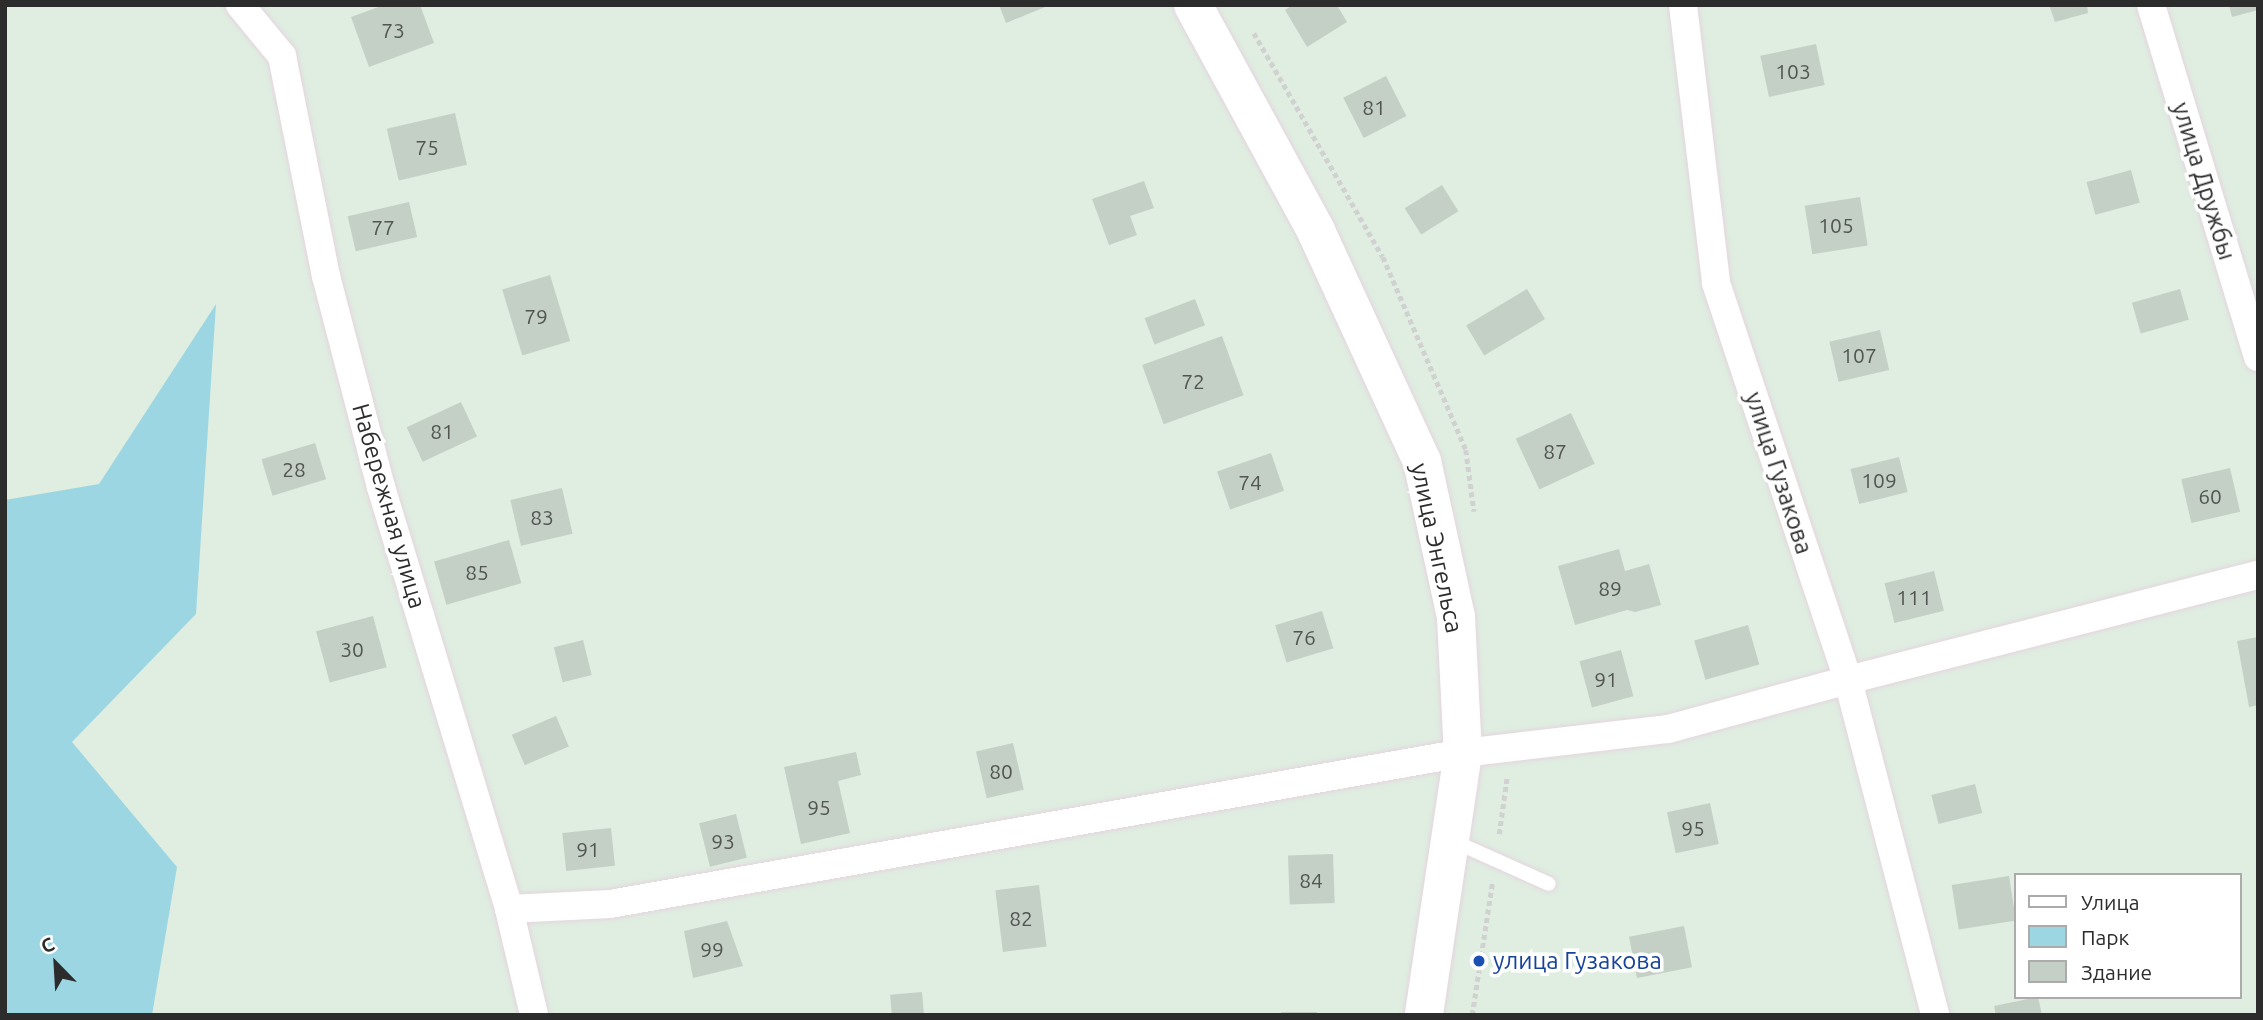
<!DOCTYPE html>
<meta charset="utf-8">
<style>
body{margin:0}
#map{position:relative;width:2263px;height:1020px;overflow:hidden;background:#dfeee1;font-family:Ubuntu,sans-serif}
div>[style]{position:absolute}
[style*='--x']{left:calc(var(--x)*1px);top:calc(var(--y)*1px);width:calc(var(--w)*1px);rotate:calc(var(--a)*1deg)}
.green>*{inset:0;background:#9cd6e3}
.building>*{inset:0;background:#c4d0c5;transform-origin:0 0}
.path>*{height:4.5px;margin-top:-2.25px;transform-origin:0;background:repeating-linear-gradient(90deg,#d1d1d1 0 5px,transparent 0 8.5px)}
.roads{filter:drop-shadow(0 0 2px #e5d4df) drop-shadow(0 0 2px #e5d4df)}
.lane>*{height:14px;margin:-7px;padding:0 7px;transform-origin:7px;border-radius:7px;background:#fff}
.street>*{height:28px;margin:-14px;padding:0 14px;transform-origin:14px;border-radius:14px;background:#fff}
.secondary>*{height:38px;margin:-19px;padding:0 19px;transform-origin:19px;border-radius:19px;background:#fff}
.dots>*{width:19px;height:19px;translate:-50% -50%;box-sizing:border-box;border:4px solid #fff;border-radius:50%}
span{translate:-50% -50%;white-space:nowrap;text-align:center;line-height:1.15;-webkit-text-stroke:7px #fff;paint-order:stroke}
.number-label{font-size:21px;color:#525552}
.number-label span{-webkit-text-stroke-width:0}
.street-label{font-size:24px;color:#2c2c2c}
.transit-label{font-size:24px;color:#164399}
.left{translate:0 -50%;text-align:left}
.frame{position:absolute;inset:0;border:7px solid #2c2c2c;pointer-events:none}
.legend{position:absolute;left:2014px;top:873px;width:228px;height:126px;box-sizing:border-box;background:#fff;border:2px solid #ababab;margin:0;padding:9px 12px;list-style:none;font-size:21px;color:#2c2c2c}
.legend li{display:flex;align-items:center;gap:14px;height:35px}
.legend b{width:35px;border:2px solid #ababab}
.north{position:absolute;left:21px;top:929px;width:70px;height:70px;-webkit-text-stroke:5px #fff;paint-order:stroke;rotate:336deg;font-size:19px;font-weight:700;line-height:28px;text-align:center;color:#2c2c2c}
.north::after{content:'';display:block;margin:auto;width:24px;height:32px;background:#2c2c2c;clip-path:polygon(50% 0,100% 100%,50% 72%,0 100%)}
</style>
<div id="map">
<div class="green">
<div style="clip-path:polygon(216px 304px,196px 614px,72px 742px,177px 867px,152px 1015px,5px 1015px,5px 500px,99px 484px)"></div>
</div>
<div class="building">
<div style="clip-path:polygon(384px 5px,420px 5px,434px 43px,369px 67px,351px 17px)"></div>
<div style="clip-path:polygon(999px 5px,1050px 5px,1006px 23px)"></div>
<div style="clip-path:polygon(1293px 5px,1337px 5px,1347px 22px,1307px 47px,1285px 10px)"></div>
<div style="clip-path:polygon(2049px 5px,2087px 5px,2088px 13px,2055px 22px)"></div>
<div style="clip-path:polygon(2229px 5px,2258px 5px,2258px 10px,2232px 17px)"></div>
<div style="left:1816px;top:44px;width:42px;height:57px;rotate:78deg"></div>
<div style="left:1386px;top:76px;width:45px;height:48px;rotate:63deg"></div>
<div style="left:455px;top:113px;width:53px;height:70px;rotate:77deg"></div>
<div style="left:2131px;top:170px;width:34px;height:46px;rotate:75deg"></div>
<div style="clip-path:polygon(1144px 181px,1154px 208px,1130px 216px,1137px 235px,1109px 245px,1092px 199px)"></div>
<div style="left:1442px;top:185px;width:31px;height:44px;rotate:58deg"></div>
<div style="left:1860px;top:197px;width:49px;height:56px;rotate:81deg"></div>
<div style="left:409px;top:202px;width:36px;height:63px;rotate:77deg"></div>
<div style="left:550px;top:275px;width:69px;height:50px;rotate:73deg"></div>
<div style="left:1527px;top:289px;width:35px;height:71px;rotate:59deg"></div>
<div style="left:2180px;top:289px;width:32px;height:50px;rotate:74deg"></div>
<div style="left:1195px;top:299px;width:28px;height:54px;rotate:69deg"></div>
<div style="left:1880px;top:330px;width:41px;height:52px;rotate:77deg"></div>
<div style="left:1222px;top:336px;width:63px;height:85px;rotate:70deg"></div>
<div style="left:461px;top:402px;width:38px;height:60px;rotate:65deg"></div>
<div style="left:1571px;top:413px;width:56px;height:61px;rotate:65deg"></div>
<div style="left:315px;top:443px;width:38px;height:56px;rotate:73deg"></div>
<div style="left:1271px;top:453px;width:40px;height:57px;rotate:71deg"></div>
<div style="left:1899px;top:457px;width:36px;height:50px;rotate:76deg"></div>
<div style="left:2230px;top:468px;width:45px;height:50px;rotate:77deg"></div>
<div style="left:562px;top:488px;width:47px;height:53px;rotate:77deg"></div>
<div style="left:509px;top:540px;width:45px;height:78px;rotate:74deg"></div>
<div style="clip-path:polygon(1619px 549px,1625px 571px,1649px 564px,1661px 605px,1635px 612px,1627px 610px,1575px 625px,1558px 566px)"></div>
<div style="left:1934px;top:571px;width:41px;height:51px;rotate:76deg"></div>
<div style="left:1322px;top:611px;width:39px;height:49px;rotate:73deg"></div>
<div style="left:373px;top:616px;width:53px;height:59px;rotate:75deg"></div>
<div style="left:1748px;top:625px;width:41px;height:56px;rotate:74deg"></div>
<div style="clip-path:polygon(2258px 637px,2258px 705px,2249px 707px,2237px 641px)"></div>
<div style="left:583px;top:640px;width:36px;height:30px;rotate:76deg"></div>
<div style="left:1621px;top:650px;width:48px;height:43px;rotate:75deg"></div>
<div style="left:556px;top:716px;width:33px;height:48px;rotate:67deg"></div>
<div style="left:1013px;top:743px;width:48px;height:38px;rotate:77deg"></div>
<div style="clip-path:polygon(856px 752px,861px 775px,838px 781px,850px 833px,801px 844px,784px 767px)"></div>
<div style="left:1975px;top:784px;width:30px;height:45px;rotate:76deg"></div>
<div style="left:1710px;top:803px;width:42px;height:44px;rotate:78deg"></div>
<div style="left:736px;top:814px;width:45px;height:38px;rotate:76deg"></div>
<div style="left:611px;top:828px;width:38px;height:49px;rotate:84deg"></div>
<div style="left:1333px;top:854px;width:49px;height:45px;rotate:88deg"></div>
<div style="left:2009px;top:876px;width:45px;height:58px;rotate:81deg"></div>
<div style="left:1039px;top:885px;width:62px;height:44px;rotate:83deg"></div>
<div style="clip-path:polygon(727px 921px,743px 966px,693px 978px,684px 931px)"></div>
<div style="left:1684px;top:926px;width:42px;height:56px;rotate:79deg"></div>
<div style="left:922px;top:992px;width:23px;height:32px;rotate:85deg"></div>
<div style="clip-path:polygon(2038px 997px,2042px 1015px,1996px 1015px,1994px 1006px)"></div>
<div style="left:1281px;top:1012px;width:36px;height:3px"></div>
</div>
<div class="path">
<div style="--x:1254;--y:33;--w:258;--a:60.1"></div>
<div style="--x:1383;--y:257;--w:210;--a:66.7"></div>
<div style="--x:1466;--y:450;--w:62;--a:82.5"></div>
<div style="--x:1499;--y:834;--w:58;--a:-82"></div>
<div style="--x:1472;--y:1015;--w:133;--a:-81.3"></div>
</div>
<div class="roads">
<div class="lane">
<div style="--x:1451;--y:840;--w:107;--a:24.2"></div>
</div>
<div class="street">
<div style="--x:240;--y:5;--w:66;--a:50.5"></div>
<div style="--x:282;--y:56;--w:224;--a:78.7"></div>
<div style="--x:326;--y:276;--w:218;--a:75.4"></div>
<div style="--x:381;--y:487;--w:441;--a:73.1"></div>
<div style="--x:509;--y:909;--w:109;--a:76.7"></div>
<div style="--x:1683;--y:5;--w:280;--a:83.2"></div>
<div style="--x:1716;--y:283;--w:418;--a:71.6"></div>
<div style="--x:1848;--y:680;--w:346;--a:75.4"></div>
<div style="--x:2151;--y:5;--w:368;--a:73.1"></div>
<div style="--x:509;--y:909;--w:101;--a:-2.8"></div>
<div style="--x:610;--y:904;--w:866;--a:-10.04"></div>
<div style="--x:1463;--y:753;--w:206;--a:-6.7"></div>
<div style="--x:1668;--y:729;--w:187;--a:-15.2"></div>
<div style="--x:1848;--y:680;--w:423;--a:-14.4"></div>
</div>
<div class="secondary">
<div style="--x:1193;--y:5;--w:257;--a:61.4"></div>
<div style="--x:1316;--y:231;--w:253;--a:65.3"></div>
<div style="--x:1422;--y:461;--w:160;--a:77.7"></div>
<div style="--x:1456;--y:617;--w:136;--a:87.1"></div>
<div style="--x:1463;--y:753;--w:265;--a:98.5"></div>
</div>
</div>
<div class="dots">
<div style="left:1479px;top:961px;background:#1a4fb4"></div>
</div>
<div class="number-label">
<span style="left:393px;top:30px">73</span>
<span style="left:1793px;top:71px">103</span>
<span style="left:1374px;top:107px">81</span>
<span style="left:427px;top:147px">75</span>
<span style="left:1836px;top:225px">105</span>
<span style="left:383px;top:227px">77</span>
<span style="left:536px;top:316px">79</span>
<span style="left:1859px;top:355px">107</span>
<span style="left:1193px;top:381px">72</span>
<span style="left:442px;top:431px">81</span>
<span style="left:1555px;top:451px">87</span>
<span style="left:294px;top:469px">28</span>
<span style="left:1879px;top:480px">109</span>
<span style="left:1250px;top:482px">74</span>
<span style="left:2210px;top:496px">60</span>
<span style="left:542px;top:517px">83</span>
<span style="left:477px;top:572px">85</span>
<span style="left:1610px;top:588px">89</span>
<span style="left:1914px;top:597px">111</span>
<span style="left:1304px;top:637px">76</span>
<span style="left:352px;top:649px">30</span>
<span style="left:1606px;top:679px">91</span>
<span style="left:1001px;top:771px">80</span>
<span style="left:819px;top:807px">95</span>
<span style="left:1693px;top:828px">95</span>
<span style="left:723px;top:841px">93</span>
<span style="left:588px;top:849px">91</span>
<span style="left:1311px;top:880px">84</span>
<span style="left:1021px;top:918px">82</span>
<span style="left:712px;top:949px">99</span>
</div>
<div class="street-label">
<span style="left:2204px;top:181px;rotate:73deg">улица Дружбы</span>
<span style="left:1779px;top:473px;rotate:72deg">улица Гузакова</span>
<span style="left:389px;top:506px;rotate:74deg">Набережная улица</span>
<span style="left:1437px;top:548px;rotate:78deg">улица Энгельса</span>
</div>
<div class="transit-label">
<span class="left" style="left:1493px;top:961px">улица Гузакова</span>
</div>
<div class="frame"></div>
<ul class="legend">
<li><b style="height:9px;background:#fff"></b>Улица</li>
<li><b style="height:19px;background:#9cd6e3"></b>Парк</li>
<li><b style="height:19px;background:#c4d0c5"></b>Здание</li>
</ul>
<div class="north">С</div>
</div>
